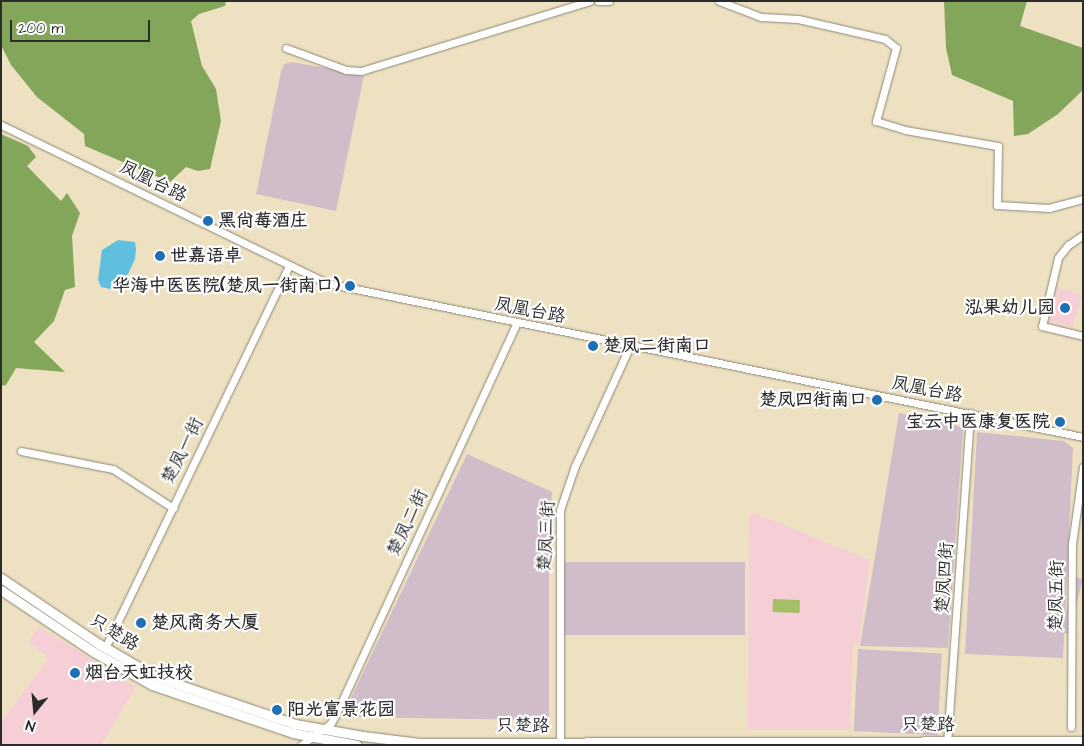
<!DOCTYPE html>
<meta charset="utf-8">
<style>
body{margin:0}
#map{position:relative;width:1084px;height:746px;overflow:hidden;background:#eee1c2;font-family:"Architects Daughter","LXGW WenKai TC",sans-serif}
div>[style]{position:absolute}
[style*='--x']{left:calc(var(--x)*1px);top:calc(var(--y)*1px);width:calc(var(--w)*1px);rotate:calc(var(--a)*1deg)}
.built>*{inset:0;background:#f6cfd6;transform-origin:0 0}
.industrial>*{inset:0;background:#d1bdc9;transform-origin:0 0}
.green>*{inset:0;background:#a4bf66;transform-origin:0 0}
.forest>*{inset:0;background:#83a65b}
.water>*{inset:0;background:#60bfdf}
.roads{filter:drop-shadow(0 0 1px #8c8676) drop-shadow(0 0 1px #8c8676)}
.minor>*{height:7px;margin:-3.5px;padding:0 3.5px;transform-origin:3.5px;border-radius:3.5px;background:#fff}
.major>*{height:9px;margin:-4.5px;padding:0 4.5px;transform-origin:4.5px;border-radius:4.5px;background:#fff}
.dots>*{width:14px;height:14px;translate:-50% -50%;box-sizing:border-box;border:2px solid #fff;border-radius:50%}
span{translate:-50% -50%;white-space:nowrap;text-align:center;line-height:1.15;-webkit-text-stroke:4.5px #fff;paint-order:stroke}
.street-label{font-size:18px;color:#2b2b2b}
.poi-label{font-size:18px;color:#2b2b2b;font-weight:700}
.left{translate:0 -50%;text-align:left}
.right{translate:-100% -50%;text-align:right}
.frame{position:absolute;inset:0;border:2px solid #2b2b2b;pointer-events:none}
.north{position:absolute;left:10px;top:686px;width:50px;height:50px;-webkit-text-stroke:4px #fff;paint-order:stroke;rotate:197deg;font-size:14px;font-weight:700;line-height:20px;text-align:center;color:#2b2b2b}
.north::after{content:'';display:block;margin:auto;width:18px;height:22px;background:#2b2b2b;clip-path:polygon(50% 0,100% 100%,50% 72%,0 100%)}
.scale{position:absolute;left:10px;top:20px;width:140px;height:22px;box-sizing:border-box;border:2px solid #2b2b2b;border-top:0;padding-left:6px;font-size:15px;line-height:18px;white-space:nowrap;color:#2b2b2b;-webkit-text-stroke:4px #fff;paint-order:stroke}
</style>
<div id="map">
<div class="built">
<div style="left:1058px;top:288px;width:25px;height:34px;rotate:16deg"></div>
<div style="clip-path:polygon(757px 514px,870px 560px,859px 643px,853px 644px,850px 730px,748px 730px,749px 515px)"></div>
<div style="clip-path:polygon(39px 627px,136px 687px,101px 745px,1px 745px,1px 722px,49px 658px,28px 642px)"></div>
</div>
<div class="industrial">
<div style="clip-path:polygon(292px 62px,364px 75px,336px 211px,256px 194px,281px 72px,284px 64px)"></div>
<div style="clip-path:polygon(899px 413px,956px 425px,963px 429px,948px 648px,860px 646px)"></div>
<div style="clip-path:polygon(977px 432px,1064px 441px,1073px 448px,1063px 658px,965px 654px)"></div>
<div style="clip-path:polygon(467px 454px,552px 492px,549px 527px,549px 720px,342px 717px)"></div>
<div style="left:564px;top:562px;width:181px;height:73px"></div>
<div style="left:1075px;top:577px;width:8px;height:57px;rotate:14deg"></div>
<div style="left:858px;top:649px;width:84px;height:82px;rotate:3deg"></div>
</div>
<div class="green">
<div style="left:773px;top:599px;width:27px;height:13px;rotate:2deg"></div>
</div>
<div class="forest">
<div style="clip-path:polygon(1px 1px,226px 1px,225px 6px,199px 14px,191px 21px,202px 66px,216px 89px,221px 121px,210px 169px,198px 171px,186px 167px,170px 182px,85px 146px,84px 134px,37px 97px,11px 65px,1px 45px)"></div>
<div style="clip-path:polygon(944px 1px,1027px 1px,1020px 26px,1083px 48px,1083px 90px,1058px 114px,1028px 134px,1014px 136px,1013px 101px,952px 75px,946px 48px)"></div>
<div style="clip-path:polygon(1px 134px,28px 146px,36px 157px,27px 166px,61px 201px,67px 193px,80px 213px,72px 236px,75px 287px,65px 290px,54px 321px,34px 342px,65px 372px,16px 368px,6px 385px,1px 386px)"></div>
</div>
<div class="water">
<div style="clip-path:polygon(118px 240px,135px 242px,136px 249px,135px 259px,120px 291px,101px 287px,98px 280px,102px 250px)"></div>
</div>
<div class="roads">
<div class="minor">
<div style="--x:598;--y:1;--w:11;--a:0"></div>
<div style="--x:719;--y:1;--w:45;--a:20.9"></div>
<div style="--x:761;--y:17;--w:37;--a:3"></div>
<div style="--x:798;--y:19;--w:89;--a:12.9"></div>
<div style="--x:885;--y:39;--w:14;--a:39"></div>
<div style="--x:896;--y:48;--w:76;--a:105.3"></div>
<div style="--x:876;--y:121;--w:30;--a:17"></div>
<div style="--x:905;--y:130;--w:94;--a:9.8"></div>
<div style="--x:998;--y:146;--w:59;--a:91"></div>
<div style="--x:997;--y:205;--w:52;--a:3.3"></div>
<div style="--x:1049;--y:208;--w:35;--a:-15"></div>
<div style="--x:286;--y:48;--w:64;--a:20.1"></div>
<div style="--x:346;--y:70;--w:15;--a:4"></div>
<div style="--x:361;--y:71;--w:239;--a:-17"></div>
<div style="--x:1;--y:125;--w:361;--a:25.9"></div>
<div style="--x:326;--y:283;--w:773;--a:11.5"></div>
<div style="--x:1083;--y:235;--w:18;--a:146"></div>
<div style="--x:1068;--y:245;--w:16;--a:128"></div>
<div style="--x:1058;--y:258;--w:70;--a:103.2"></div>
<div style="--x:1042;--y:326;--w:42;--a:13.7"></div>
<div style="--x:21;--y:451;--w:94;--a:11.1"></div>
<div style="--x:113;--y:469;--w:72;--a:33"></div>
<div style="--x:105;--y:648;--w:423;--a:-64.3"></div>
<div style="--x:1071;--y:727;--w:183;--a:-89.7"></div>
<div style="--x:1072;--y:544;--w:78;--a:-81.9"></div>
<div style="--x:560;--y:742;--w:232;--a:-90"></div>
<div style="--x:560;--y:510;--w:46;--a:-71.2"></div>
<div style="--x:575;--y:466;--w:132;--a:-65.4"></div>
<div style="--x:947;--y:744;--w:332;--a:-86"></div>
<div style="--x:301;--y:745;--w:37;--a:-36"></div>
<div style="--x:331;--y:723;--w:10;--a:-61"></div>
<div style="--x:336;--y:714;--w:430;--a:-65.2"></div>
</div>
<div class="major">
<div style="--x:1;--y:578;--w:118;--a:34"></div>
<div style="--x:99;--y:644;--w:66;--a:30.1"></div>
<div style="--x:156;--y:677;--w:147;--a:18.7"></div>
<div style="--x:295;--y:724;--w:69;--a:10"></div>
<div style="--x:363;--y:736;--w:57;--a:7"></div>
<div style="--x:420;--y:743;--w:663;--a:-0.17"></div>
<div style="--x:1;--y:590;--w:112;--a:33.7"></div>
<div style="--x:94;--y:652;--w:67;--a:29.6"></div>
<div style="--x:152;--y:685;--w:149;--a:18.8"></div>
<div style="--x:293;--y:733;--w:65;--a:10.6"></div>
</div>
</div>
<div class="dots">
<div style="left:208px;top:221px;background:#1f6fb2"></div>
<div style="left:160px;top:256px;background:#1f6fb2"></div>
<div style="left:350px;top:286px;background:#1f6fb2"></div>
<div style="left:1065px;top:308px;background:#1f6fb2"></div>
<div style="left:593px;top:346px;background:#1f6fb2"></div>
<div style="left:877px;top:400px;background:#1f6fb2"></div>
<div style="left:1060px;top:422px;background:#1f6fb2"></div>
<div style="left:141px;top:623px;background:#1f6fb2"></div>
<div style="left:75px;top:673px;background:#1f6fb2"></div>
<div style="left:277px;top:710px;background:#1f6fb2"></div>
</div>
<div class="street-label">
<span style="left:153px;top:182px;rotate:26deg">凤凰台路</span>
<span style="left:530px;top:311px;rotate:11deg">凤凰台路</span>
<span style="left:927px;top:390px;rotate:11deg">凤凰台路</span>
<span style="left:183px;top:451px;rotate:-64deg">楚凤一街</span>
<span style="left:408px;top:523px;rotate:-65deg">楚凤二街</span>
<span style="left:547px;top:536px;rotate:-87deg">楚凤三街</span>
<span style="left:945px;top:578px;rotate:-86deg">楚凤四街</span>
<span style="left:1057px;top:596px;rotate:-89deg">楚凤五街</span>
<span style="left:114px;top:633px;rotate:31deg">只楚路</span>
<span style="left:928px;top:725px">只楚路</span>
<span style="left:523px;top:726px">只楚路</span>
</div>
<div class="poi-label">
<span class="left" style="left:218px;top:221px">黑尚莓酒庄</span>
<span class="left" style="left:170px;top:256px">世嘉语卓</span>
<span class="right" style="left:340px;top:286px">华海中医医院(楚凤一街南口)</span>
<span class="right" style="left:1055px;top:308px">泓果幼儿园</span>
<span class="left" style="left:603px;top:346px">楚凤二街南口</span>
<span class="right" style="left:867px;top:400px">楚凤四街南口</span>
<span class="right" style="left:1050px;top:422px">宝云中医康复医院</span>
<span class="left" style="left:151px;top:623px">楚风商务大厦</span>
<span class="left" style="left:85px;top:673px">烟台天虹技校</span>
<span class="left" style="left:287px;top:710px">阳光富景花园</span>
</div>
<div class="frame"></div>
<div class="north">N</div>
<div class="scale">200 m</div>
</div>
